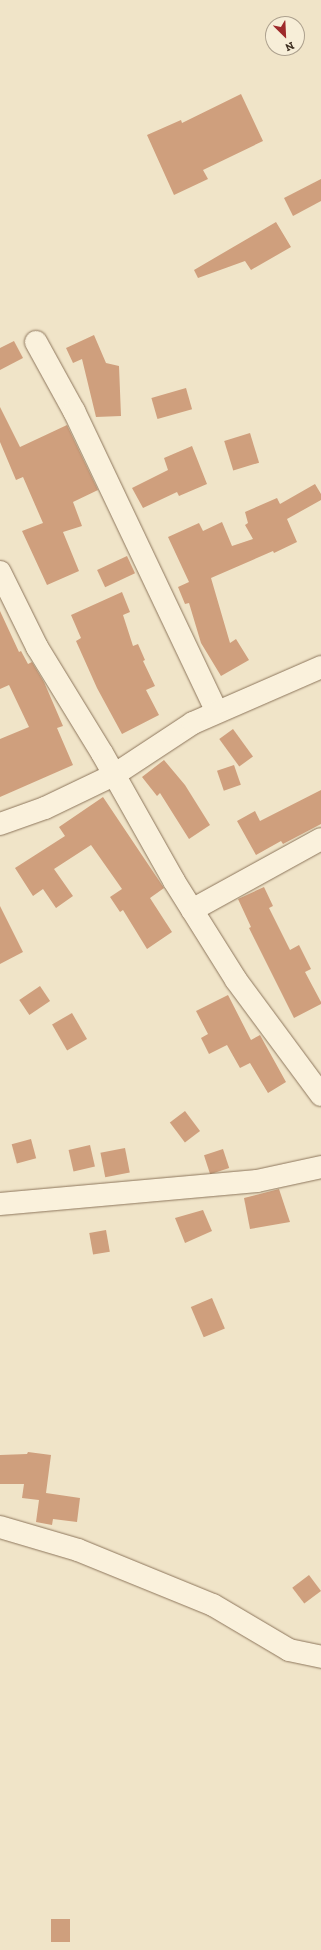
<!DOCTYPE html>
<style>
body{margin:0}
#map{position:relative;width:321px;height:1950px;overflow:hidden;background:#f0e4c8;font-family:"Zilla Slab",serif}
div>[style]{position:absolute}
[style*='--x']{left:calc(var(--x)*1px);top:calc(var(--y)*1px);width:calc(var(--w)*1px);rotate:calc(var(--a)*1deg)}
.building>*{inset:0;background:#cf9f7d;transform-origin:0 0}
.roads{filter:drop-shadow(0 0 1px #8d765c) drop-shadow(0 0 1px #8d765c)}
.street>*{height:22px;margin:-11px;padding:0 11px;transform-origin:11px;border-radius:11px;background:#faf1dc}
span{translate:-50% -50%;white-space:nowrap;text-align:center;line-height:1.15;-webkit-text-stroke:3px #f7eed8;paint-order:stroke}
.north{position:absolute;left:265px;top:16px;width:40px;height:40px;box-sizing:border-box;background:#f7eed8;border:1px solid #ada18e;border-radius:50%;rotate:156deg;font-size:11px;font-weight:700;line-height:16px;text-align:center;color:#3d2e20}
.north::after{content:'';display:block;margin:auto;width:14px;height:18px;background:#9e2a2b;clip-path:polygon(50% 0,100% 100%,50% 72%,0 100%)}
</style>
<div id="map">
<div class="building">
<div style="clip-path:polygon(241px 94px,263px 141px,203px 170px,208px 179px,174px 195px,147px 135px,181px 120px,182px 123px)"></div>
<div style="clip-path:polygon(321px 179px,321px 201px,293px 216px,284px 198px)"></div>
<div style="clip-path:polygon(276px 222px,291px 247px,251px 270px,245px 261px,198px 278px,194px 270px)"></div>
<div style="clip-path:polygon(94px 335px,106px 363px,119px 366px,121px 416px,96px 417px,82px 359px,73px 363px,66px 348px)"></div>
<div style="clip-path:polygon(14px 341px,23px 358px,0 370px,0 348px)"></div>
<div style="left:186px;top:388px;width:22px;height:36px;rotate:74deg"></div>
<div style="clip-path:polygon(0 407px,20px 447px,67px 425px,98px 490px,73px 502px,82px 526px,63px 532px,79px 571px,47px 585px,22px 531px,43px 523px,23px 477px,16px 480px,0 442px)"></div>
<div style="left:250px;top:433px;width:31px;height:27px;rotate:73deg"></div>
<div style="clip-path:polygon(192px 446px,207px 484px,179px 496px,177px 492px,143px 508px,132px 488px,168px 470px,164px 458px)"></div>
<div style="clip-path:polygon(315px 484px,321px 494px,321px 500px,287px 519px,297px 542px,274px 553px,273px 551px,211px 578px,230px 643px,236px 639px,249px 660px,221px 676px,201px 643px,189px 603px,185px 604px,178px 587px,189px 582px,168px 537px,199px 523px,203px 531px,222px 522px,232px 546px,253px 539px,245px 525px,248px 523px,245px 512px,277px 498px,280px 504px)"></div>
<div style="left:127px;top:556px;width:19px;height:33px;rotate:65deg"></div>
<div style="clip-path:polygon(122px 592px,130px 612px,123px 615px,133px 646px,138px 644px,145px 660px,143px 661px,155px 686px,146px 690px,159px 715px,122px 734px,97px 688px,76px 641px,81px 638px,71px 615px)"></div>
<div style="clip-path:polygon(0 611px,19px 652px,21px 651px,28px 664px,32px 662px,44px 682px,63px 726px,57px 728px,73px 765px,0 797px,0 739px,29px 727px,9px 685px,0 689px)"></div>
<div style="left:233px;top:729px;width:34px;height:17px;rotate:54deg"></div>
<div style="clip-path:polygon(164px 760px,185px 785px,210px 825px,189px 839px,160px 793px,157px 796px,142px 777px)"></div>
<div style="left:234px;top:765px;width:21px;height:18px;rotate:71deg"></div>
<div style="clip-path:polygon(321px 790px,321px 824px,283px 844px,281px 841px,256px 855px,237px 821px,255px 811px,260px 821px)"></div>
<div style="clip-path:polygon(103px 797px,164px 888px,150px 898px,172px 932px,147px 949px,123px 910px,120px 912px,110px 897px,122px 889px,91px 845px,54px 869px,73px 896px,56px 908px,43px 889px,33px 896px,15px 868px,65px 836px,59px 827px)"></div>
<div style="clip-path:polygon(264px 887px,273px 906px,269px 908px,290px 950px,299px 945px,311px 969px,305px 972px,321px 1002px,321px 1004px,294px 1018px,249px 928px,251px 927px,238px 899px)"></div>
<div style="clip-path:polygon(0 906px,23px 952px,0 964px)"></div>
<div style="left:40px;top:986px;width:18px;height:25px;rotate:56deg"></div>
<div style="clip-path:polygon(228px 995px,251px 1040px,260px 1035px,286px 1082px,268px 1093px,250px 1063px,240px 1068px,227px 1045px,209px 1054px,201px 1038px,208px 1034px,196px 1011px)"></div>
<div style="left:72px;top:1013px;width:30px;height:23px;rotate:60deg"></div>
<div style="left:185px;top:1111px;width:25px;height:19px;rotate:53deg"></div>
<div style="left:31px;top:1139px;width:20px;height:20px;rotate:75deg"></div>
<div style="left:90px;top:1145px;width:22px;height:22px;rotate:77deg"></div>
<div style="left:125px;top:1148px;width:25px;height:25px;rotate:79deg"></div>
<div style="left:223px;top:1149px;width:20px;height:20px;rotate:72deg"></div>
<div style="clip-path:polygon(279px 1189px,290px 1222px,250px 1229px,244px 1198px)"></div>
<div style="clip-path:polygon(203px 1210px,212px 1231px,185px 1243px,175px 1218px)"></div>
<div style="left:106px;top:1230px;width:22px;height:17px;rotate:80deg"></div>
<div style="left:212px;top:1298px;width:33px;height:23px;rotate:67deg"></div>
<div style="clip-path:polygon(28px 1452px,51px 1455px,46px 1493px,80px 1498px,77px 1522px,53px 1519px,52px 1525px,36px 1522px,39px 1500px,22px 1498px,24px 1484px,0 1484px,0 1455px,27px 1454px)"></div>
<div style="left:309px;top:1575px;width:20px;height:21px;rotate:53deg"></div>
<div style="left:51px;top:1919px;width:19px;height:23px"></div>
</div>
<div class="roads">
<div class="street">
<div style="--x:36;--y:342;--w:79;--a:61.2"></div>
<div style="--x:74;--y:411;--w:333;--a:64.6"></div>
<div style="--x:0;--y:572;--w:84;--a:63.7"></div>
<div style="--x:37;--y:647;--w:124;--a:58.5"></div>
<div style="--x:102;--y:753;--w:147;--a:60.6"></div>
<div style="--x:174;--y:881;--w:117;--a:57.9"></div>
<div style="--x:236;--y:980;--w:143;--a:53.5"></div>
<div style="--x:0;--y:824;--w:48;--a:-19.6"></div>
<div style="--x:45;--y:808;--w:76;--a:-25.6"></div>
<div style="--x:114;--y:775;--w:95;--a:-33.4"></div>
<div style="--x:193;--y:723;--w:140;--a:-23.6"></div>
<div style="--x:192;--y:910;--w:147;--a:-28.8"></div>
<div style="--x:0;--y:1204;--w:258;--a:-5.1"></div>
<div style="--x:257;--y:1181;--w:66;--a:-12.3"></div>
<div style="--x:0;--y:1527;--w:81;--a:16.4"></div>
<div style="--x:78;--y:1550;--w:146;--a:22.2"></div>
<div style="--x:213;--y:1605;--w:88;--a:30.6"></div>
<div style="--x:289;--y:1650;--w:33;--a:12"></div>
</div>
</div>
<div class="north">N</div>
</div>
